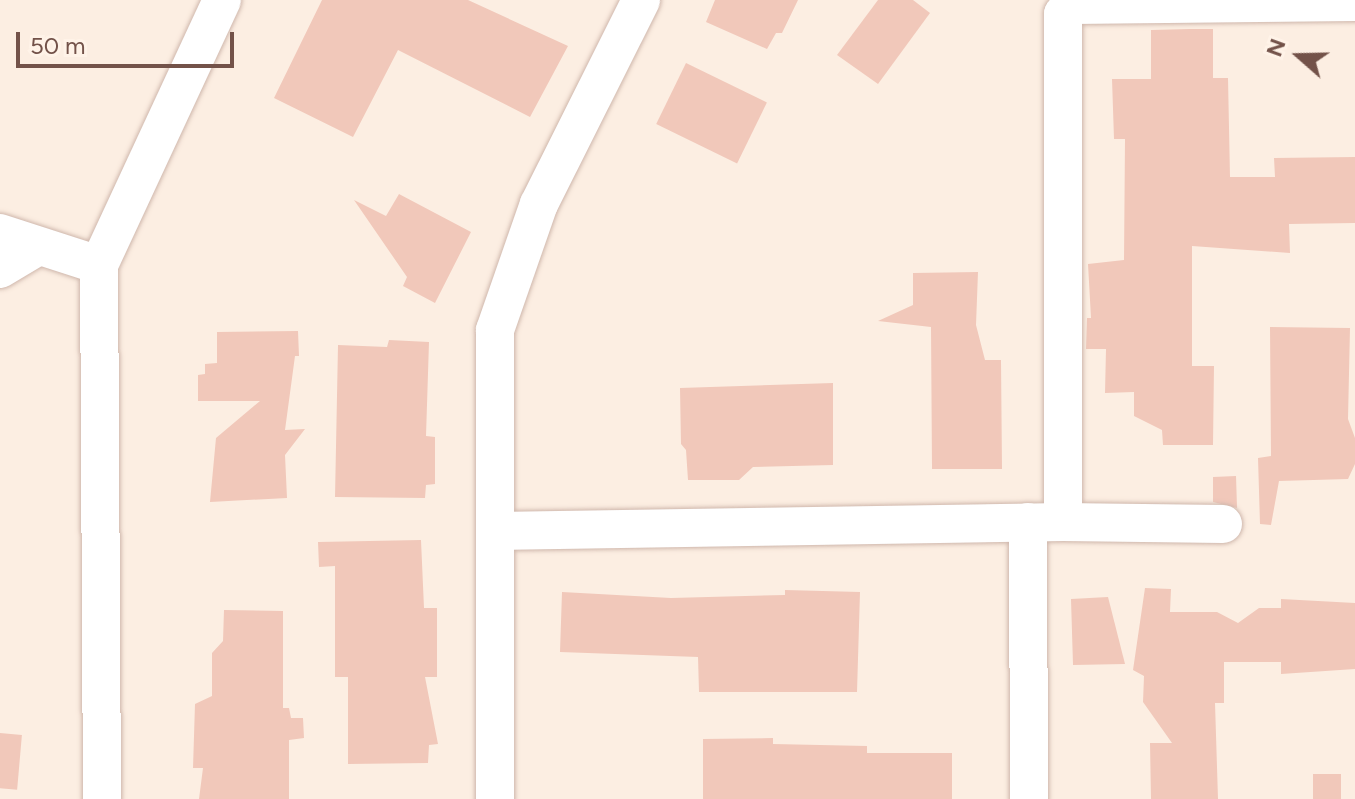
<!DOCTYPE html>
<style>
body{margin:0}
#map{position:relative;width:1355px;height:799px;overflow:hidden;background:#fceee2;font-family:Figtree,sans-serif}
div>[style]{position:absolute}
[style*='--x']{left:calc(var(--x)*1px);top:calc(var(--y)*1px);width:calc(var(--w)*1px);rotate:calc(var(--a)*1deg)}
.building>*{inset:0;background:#f1c8ba;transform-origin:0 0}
.roads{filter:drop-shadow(0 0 2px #cfb7ac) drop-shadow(0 0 2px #cfb7ac)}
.minor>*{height:38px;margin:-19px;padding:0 19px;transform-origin:19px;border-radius:19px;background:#fff}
span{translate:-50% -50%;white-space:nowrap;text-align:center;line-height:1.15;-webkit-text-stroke:8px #fff3e8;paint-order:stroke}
.north{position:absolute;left:1259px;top:16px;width:80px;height:80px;-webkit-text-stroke:6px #fff3e8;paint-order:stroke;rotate:290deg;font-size:22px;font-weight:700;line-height:32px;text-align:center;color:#735249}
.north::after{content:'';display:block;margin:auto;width:28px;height:36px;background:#735249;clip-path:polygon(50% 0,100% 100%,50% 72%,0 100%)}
.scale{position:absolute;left:16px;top:32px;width:218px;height:36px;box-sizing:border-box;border:4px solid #735249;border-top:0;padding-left:10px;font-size:24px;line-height:28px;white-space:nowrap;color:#735249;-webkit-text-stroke:6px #fff3e8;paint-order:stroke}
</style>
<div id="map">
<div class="building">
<div style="clip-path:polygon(322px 0,468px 0,568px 46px,530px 117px,398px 50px,353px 137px,274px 98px)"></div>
<div style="clip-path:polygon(715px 0,798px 0,782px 33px,776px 33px,767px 49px,706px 22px)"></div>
<div style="clip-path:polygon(878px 0,913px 0,930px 13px,878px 84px,837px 55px)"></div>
<div style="clip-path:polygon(1190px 29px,1213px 29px,1213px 78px,1228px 78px,1230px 177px,1275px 177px,1274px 158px,1355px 157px,1355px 223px,1289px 224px,1290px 253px,1192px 246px,1192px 366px,1214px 366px,1213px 445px,1163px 445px,1162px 430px,1134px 416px,1134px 392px,1105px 393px,1106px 349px,1086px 349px,1087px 318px,1091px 318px,1088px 264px,1124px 260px,1125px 139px,1114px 139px,1112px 79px,1151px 79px,1151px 30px)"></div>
<div style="left:686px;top:63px;width:90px;height:68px;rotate:26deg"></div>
<div style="clip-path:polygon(399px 194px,471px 232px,435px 303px,403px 286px,407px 277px,354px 200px,386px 216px)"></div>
<div style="clip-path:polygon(978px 272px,976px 325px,985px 360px,1001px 360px,1002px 469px,932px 469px,931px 327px,878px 321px,913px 305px,913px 273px)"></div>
<div style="clip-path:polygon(1270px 327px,1350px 328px,1348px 419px,1355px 438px,1355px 464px,1348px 479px,1279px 481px,1271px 525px,1260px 524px,1258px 458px,1271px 456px)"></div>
<div style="clip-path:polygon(298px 331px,299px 356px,295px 356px,285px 430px,305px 429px,285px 455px,287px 498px,210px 502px,216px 438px,260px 401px,198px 401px,198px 375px,205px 374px,205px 364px,217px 363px,217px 332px)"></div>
<div style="clip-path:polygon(389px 340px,429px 342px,426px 436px,435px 437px,435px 484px,426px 485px,425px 498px,335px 497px,338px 345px,387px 347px)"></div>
<div style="clip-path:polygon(833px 383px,833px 465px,753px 467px,739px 480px,688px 480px,686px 450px,681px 444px,680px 388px)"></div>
<div style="clip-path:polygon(1236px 476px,1237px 508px,1213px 502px,1213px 477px)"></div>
<div style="clip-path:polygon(421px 540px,424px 608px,437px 608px,437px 677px,425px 677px,438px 744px,429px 745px,428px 763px,348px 764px,348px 677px,335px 677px,335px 566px,319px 567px,318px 542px)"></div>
<div style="clip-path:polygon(1145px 588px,1171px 589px,1170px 612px,1217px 612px,1238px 623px,1259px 608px,1281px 608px,1281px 599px,1355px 603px,1355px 669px,1281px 674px,1281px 662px,1224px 662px,1224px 703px,1215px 703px,1218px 799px,1151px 799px,1150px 743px,1172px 743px,1143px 702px,1144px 676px,1133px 670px)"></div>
<div style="clip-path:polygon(785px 590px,860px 592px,857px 692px,699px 692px,698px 657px,560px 652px,562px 592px,671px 598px,785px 595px)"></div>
<div style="clip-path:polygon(1108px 597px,1125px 664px,1073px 665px,1071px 599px)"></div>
<div style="clip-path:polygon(224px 610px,283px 611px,283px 708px,289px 708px,291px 718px,303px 718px,304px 738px,289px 740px,289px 799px,199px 799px,203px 768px,193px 768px,195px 704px,212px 696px,212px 653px,223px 641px)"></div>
<div style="left:0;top:733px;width:22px;height:55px;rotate:5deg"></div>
<div style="clip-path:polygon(773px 738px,773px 744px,867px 746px,867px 753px,952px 753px,952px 799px,703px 799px,703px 739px)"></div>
<div style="left:1313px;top:774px;width:28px;height:25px"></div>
</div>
<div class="roads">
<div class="minor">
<div style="--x:0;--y:233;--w:104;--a:17.9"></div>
<div style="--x:0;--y:269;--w:41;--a:-31"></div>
<div style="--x:1028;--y:522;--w:277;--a:89.8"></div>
<div style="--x:1063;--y:522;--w:508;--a:-90"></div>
<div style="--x:1063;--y:14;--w:13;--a:-45"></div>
<div style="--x:1072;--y:5;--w:283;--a:-0.6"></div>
<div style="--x:495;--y:531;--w:568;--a:-0.91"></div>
<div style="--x:1063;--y:522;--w:160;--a:0.7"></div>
<div style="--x:102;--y:799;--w:534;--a:-90.32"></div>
<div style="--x:99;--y:265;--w:292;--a:-65.1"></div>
<div style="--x:495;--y:799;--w:469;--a:-90"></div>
<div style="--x:495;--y:330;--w:133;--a:-70.8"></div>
<div style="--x:539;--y:204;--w:228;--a:-63.4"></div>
</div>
</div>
<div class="north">N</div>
<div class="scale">50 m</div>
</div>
